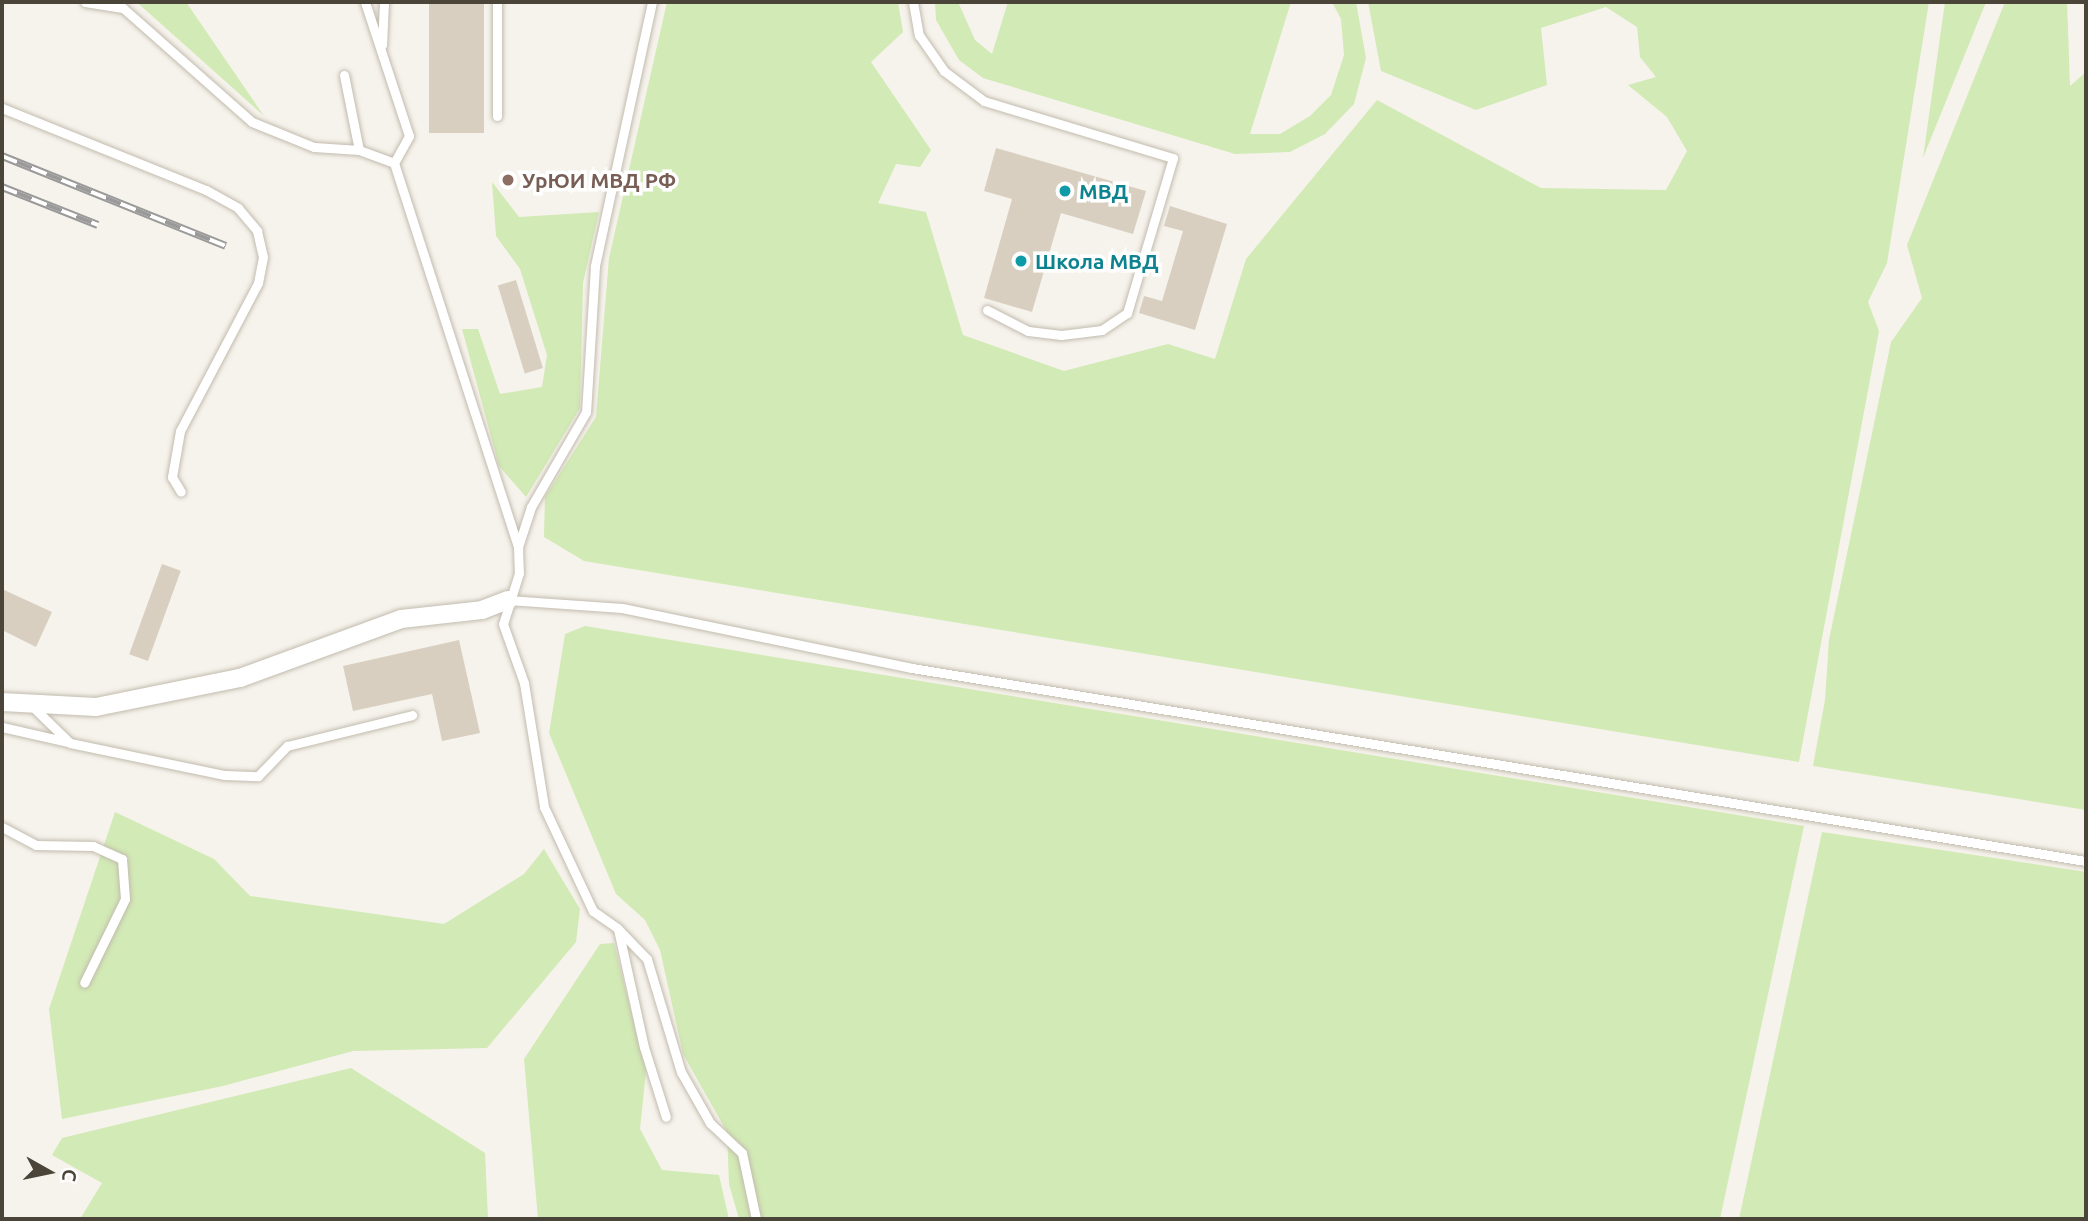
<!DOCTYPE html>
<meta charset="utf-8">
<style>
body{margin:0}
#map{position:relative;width:2088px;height:1221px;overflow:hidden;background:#f6f3ec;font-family:Ubuntu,sans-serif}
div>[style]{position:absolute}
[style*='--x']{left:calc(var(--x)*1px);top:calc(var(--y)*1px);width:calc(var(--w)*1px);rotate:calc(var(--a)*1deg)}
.green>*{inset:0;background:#d2eab5}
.building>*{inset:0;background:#d8cfc1;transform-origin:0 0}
.roads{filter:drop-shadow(0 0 2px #c2bbae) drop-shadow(0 0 2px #c2bbae)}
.service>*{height:9px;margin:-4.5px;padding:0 4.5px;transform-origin:4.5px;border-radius:4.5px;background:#fff}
.minor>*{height:18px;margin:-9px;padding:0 9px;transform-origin:9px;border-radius:9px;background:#fff}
.rail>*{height:8px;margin-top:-4px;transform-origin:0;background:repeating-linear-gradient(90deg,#fff 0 16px,#9a9a9a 0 32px);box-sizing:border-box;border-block:2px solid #9a9a9a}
.dots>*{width:19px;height:19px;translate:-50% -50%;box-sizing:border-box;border:4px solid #fff;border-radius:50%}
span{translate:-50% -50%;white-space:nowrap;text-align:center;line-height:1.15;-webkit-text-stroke:7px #fff;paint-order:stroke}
.education-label{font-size:21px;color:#785e54;font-weight:700}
.left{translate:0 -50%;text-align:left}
.culture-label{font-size:21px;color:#0d838f;font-weight:700}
.frame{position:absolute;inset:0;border:4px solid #4b4439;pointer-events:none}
.north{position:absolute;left:14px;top:1137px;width:70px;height:70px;-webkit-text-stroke:5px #fff;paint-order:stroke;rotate:99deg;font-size:19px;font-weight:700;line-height:28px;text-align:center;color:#4b4439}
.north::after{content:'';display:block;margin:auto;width:24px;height:32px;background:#4b4439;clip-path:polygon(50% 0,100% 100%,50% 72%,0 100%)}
</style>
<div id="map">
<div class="green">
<div style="clip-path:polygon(137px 2px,186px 2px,264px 116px,141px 6px)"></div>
<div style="clip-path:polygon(667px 2px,898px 2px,903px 32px,871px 62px,931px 150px,920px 167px,896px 164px,878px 203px,926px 212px,963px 335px,1064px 371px,1168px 344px,1215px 359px,1246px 259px,1377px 100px,1541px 188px,1666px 190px,1687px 151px,1667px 117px,1628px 85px,1656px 77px,1640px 57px,1637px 27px,1606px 7px,1541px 28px,1547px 85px,1476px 110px,1381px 71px,1368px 2px,1929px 2px,1887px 263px,1868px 302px,1879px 331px,1799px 762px,584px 561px,544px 537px,545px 497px,596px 417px,609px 258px)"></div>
<div style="clip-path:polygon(935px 2px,958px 2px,975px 40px,992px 54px,1008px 2px,1291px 2px,1250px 134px,1280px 134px,1310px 116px,1331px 95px,1344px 55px,1341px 19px,1332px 2px,1356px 2px,1366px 58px,1354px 104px,1325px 134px,1290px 152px,1235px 154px,983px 78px,959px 60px,936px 20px)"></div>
<div style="clip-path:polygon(1945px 2px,1986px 2px,1923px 158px)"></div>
<div style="clip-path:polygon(2005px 2px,2067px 2px,2070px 86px,2086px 72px,2086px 810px,1813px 766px,1825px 700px,1829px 640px,1891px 342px,1922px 298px,1907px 245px)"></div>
<div style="clip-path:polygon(492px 182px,519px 217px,599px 212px,583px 283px,580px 408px,526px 497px,499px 466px,462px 329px,478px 329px,500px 394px,542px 387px,547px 355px,520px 269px,496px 236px)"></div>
<div style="clip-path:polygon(585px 626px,1804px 826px,1720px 1219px,739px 1219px,729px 1184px,727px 1132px,683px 1054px,660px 950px,645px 920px,616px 894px,549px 733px,565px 634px)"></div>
<div style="clip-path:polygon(115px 812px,214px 859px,250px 896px,444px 924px,524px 874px,544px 849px,580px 909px,576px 942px,487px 1048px,353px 1051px,223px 1086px,62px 1119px,49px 1009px)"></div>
<div style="clip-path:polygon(1822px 832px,2086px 872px,2086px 1219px,1739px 1219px)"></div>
<div style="clip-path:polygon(614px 943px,646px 1071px,640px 1129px,662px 1170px,719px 1175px,729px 1219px,538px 1219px,524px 1059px,600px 944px)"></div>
<div style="clip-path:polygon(351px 1068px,485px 1153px,488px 1219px,80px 1219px,102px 1183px,52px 1155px,62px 1138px)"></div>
</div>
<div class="building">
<div style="left:429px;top:2px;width:55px;height:131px"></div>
<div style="clip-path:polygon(996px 148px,1146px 191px,1133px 234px,1061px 213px,1032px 312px,984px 298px,1012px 199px,984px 191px)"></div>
<div style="clip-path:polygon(1170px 206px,1227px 224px,1195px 330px,1139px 313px,1144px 296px,1162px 301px,1183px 231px,1164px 226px)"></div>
<div style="left:516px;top:280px;width:92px;height:19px;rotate:73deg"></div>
<div style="left:162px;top:564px;width:20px;height:96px;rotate:20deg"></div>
<div style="clip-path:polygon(2px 589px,52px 612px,36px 647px,2px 630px)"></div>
<div style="clip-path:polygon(459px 640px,480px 733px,442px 741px,432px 694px,353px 711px,343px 666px)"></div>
</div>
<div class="roads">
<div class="service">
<div style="--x:85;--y:2;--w:38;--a:9"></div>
<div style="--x:123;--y:8;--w:172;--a:41.5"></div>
<div style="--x:252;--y:122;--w:67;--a:22"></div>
<div style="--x:314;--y:147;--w:45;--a:3.8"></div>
<div style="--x:365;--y:2;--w:141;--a:71.8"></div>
<div style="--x:409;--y:136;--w:31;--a:119"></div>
<div style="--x:652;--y:2;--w:270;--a:102.2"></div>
<div style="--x:595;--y:266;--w:146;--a:93.5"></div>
<div style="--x:586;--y:412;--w:110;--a:120.1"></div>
<div style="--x:531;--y:507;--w:42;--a:108"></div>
<div style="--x:518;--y:547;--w:26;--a:88"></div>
<div style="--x:519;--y:573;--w:53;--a:107.4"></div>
<div style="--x:503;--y:624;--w:63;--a:70.4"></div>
<div style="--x:524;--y:683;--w:126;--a:80.8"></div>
<div style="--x:544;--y:807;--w:115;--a:64.8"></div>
<div style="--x:593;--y:911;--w:29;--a:35"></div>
<div style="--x:617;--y:928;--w:43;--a:45.9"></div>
<div style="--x:647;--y:959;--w:118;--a:73.3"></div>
<div style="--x:681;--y:1072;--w:59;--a:60.4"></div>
<div style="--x:710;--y:1123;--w:44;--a:43.2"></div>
<div style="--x:742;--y:1153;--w:67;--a:78"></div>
<div style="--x:913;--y:2;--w:34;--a:80"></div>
<div style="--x:919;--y:35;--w:44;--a:55.2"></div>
<div style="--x:944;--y:71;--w:50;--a:36.9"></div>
<div style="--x:984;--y:101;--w:197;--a:16.8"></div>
<div style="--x:1173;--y:158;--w:162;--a:106.5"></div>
<div style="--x:1127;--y:313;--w:30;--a:146"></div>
<div style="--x:1102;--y:330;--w:41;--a:173"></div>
<div style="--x:1061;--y:335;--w:33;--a:-173"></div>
<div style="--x:1028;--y:331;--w:46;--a:-152.9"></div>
<div style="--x:382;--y:45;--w:43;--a:-87.3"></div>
<div style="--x:344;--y:75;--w:76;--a:78.7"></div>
<div style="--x:359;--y:150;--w:37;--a:20"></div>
<div style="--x:394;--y:163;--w:404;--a:72.1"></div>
<div style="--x:2;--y:108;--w:220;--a:21.9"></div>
<div style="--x:206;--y:190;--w:37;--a:29"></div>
<div style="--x:238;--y:208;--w:30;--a:50"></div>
<div style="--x:257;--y:231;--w:27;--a:77"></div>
<div style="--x:263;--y:257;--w:26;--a:101"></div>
<div style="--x:258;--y:283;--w:167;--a:117.8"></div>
<div style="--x:180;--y:431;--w:47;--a:99.9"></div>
<div style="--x:172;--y:477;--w:17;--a:59"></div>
<div style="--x:497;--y:116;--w:114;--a:-90"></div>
<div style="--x:508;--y:600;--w:114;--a:4"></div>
<div style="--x:622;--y:608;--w:296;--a:11.7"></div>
<div style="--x:912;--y:668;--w:1190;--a:9.34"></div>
<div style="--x:31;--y:705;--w:54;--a:44.3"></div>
<div style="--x:70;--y:743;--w:158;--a:11.7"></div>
<div style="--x:225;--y:775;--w:33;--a:2"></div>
<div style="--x:258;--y:776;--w:42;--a:-46"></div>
<div style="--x:287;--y:746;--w:129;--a:-13.9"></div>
<div style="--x:2;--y:727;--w:68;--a:12.8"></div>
<div style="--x:2;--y:827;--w:38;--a:28"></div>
<div style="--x:36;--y:845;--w:57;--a:1"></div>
<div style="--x:93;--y:846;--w:32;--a:24"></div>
<div style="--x:122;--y:859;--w:40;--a:85.7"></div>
<div style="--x:125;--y:899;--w:93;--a:116"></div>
<div style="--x:618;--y:929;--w:121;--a:77.6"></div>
<div style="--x:644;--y:1047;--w:73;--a:72.6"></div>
</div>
<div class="minor">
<div style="--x:2;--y:702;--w:94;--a:3"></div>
<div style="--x:96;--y:707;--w:147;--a:-11.4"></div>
<div style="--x:240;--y:678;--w:171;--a:-20.1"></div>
<div style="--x:401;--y:619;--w:81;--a:-6.3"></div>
<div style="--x:482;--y:610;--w:28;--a:-21"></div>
</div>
</div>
<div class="rail">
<div style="--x:2;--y:156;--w:241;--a:21.9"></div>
<div style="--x:2;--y:187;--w:103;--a:21.6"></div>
</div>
<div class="dots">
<div style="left:508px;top:180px;background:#8d6e63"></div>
<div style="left:1065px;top:191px;background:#0f9aa8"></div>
<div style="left:1021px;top:261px;background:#0f9aa8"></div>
</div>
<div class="education-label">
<span class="left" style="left:522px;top:180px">УрЮИ МВД РФ</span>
</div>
<div class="culture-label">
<span class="left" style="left:1079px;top:191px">МВД</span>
<span class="left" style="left:1035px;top:261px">Школа МВД</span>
</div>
<div class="frame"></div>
<div class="north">С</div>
</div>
